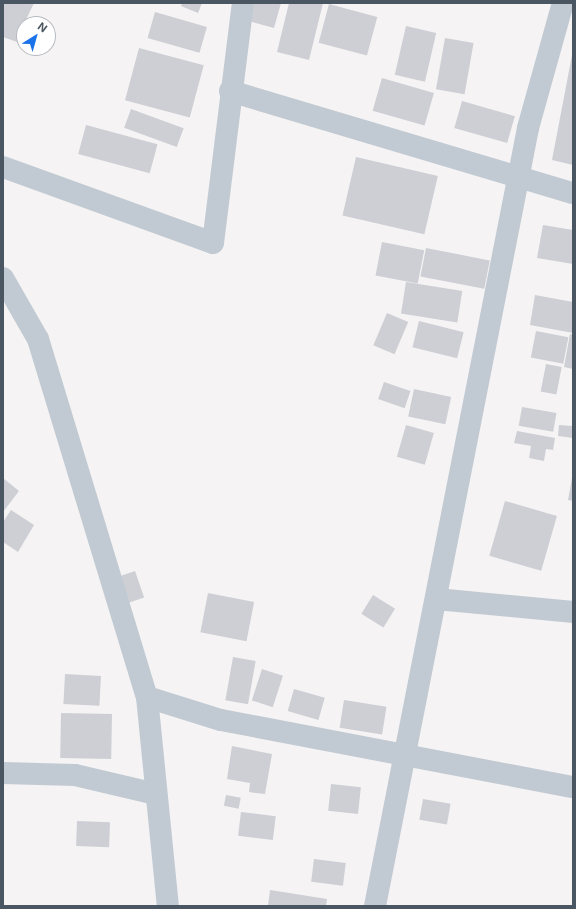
<!DOCTYPE html>
<style>
body{margin:0}
#map{position:relative;width:576px;height:909px;overflow:hidden;background:#f5f3f3;font-family:Inter,sans-serif}
div>[style]{position:absolute}
[style*='--x']{left:calc(var(--x)*1px);top:calc(var(--y)*1px);width:calc(var(--w)*1px);rotate:calc(var(--a)*1deg)}
.building>*{inset:0;background:#cdcfd5;transform-origin:0 0}
.minor>*{height:22px;margin:-11px;padding:0 11px;transform-origin:11px;border-radius:11px;background:#c1cad2}
span{translate:-50% -50%;white-space:nowrap;text-align:center;line-height:1.15;-webkit-text-stroke:3.5px #fff;paint-order:stroke}
.frame{position:absolute;inset:0;border:4px solid #4a5661;pointer-events:none}
.north{position:absolute;left:16px;top:16px;width:40px;height:40px;box-sizing:border-box;background:#fff;border:1px solid #b7bbc0;border-radius:50%;rotate:37deg;font-size:11px;font-weight:700;line-height:16px;text-align:center;color:#4a5661}
.north::after{content:'';display:block;margin:auto;width:14px;height:18px;background:#1a73e8;clip-path:polygon(50% 0,100% 100%,50% 72%,0 100%)}
</style>
<div id="map">
<div class="building">
<div style="clip-path:polygon(3px 3px,34px 3px,24px 24px,20px 43px,3px 37px)"></div>
<div style="clip-path:polygon(182px 3px,202px 3px,198px 13px,181px 6px)"></div>
<div style="clip-path:polygon(249px 3px,281px 3px,274px 28px,245px 20px)"></div>
<div style="clip-path:polygon(289px 3px,323px 3px,309px 60px,277px 52px)"></div>
<div style="left:329px;top:4px;width:50px;height:40px;rotate:15deg"></div>
<div style="left:155px;top:12px;width:54px;height:27px;rotate:16deg"></div>
<div style="left:406px;top:26px;width:31px;height:50px;rotate:13deg"></div>
<div style="left:445px;top:38px;width:29px;height:52px;rotate:10deg"></div>
<div style="left:139px;top:48px;width:67px;height:54px;rotate:15deg"></div>
<div style="clip-path:polygon(572px 55px,573px 55px,573px 165px,552px 160px)"></div>
<div style="left:382px;top:78px;width:54px;height:34px;rotate:16deg"></div>
<div style="left:462px;top:101px;width:55px;height:28px;rotate:16deg"></div>
<div style="left:131px;top:109px;width:56px;height:20px;rotate:20deg"></div>
<div style="left:86px;top:125px;width:74px;height:30px;rotate:15deg"></div>
<div style="left:356px;top:157px;width:84px;height:60px;rotate:13deg"></div>
<div style="clip-path:polygon(543px 225px,573px 230px,573px 264px,537px 258px)"></div>
<div style="left:382px;top:242px;width:43px;height:34px;rotate:11deg"></div>
<div style="left:426px;top:248px;width:65px;height:29px;rotate:11deg"></div>
<div style="left:406px;top:282px;width:57px;height:32px;rotate:9deg"></div>
<div style="clip-path:polygon(535px 295px,573px 302px,573px 333px,530px 325px)"></div>
<div style="left:387px;top:313px;width:23px;height:35px;rotate:23deg"></div>
<div style="left:419px;top:321px;width:46px;height:27px;rotate:14deg"></div>
<div style="left:536px;top:331px;width:33px;height:27px;rotate:11deg"></div>
<div style="clip-path:polygon(570px 334px,573px 335px,573px 369px,564px 367px)"></div>
<div style="left:546px;top:364px;width:16px;height:28px;rotate:11deg"></div>
<div style="left:384px;top:382px;width:28px;height:18px;rotate:19deg"></div>
<div style="left:414px;top:389px;width:38px;height:28px;rotate:12deg"></div>
<div style="left:522px;top:407px;width:35px;height:19px;rotate:10deg"></div>
<div style="left:406px;top:425px;width:29px;height:33px;rotate:16deg"></div>
<div style="clip-path:polygon(559px 425px,573px 426px,573px 438px,558px 436px)"></div>
<div style="clip-path:polygon(517px 431px,555px 438px,553px 450px,546px 449px,544px 461px,529px 458px,531px 446px,514px 443px)"></div>
<div style="clip-path:polygon(3px 478px,19px 491px,3px 512px)"></div>
<div style="clip-path:polygon(572px 478px,573px 478px,573px 501px,568px 500px)"></div>
<div style="left:505px;top:501px;width:54px;height:57px;rotate:16deg"></div>
<div style="clip-path:polygon(11px 510px,34px 525px,18px 552px,3px 542px,3px 522px)"></div>
<div style="left:135px;top:571px;width:28px;height:21px;rotate:71deg"></div>
<div style="left:208px;top:593px;width:47px;height:40px;rotate:11deg"></div>
<div style="left:373px;top:595px;width:26px;height:22px;rotate:32deg"></div>
<div style="left:233px;top:657px;width:23px;height:44px;rotate:10deg"></div>
<div style="left:262px;top:669px;width:22px;height:33px;rotate:18deg"></div>
<div style="left:65px;top:674px;width:36px;height:30px;rotate:3deg"></div>
<div style="left:294px;top:689px;width:32px;height:23px;rotate:16deg"></div>
<div style="left:344px;top:700px;width:43px;height:28px;rotate:9deg"></div>
<div style="left:61px;top:713px;width:51px;height:45px;rotate:1deg"></div>
<div style="clip-path:polygon(232px 746px,272px 754px,265px 794px,249px 792px,250px 783px,227px 779px)"></div>
<div style="left:331px;top:784px;width:30px;height:27px;rotate:6deg"></div>
<div style="left:226px;top:795px;width:15px;height:11px;rotate:11deg"></div>
<div style="left:423px;top:799px;width:28px;height:21px;rotate:10deg"></div>
<div style="left:241px;top:812px;width:35px;height:24px;rotate:7deg"></div>
<div style="left:77px;top:821px;width:33px;height:25px;rotate:2deg"></div>
<div style="left:314px;top:859px;width:32px;height:23px;rotate:7deg"></div>
<div style="clip-path:polygon(270px 890px,327px 899px,326px 906px,268px 906px)"></div>
</div>
<div class="minor">
<div style="--x:230;--y:91;--w:358;--a:16.6"></div>
<div style="--x:3;--y:167;--w:223;--a:19.9"></div>
<div style="--x:213;--y:243;--w:242;--a:-82.9"></div>
<div style="--x:3;--y:278;--w:70;--a:60.2"></div>
<div style="--x:38;--y:339;--w:374;--a:73.1"></div>
<div style="--x:147;--y:697;--w:210;--a:84.3"></div>
<div style="--x:436;--y:599;--w:138;--a:5.4"></div>
<div style="--x:147;--y:697;--w:77;--a:17.3"></div>
<div style="--x:221;--y:720;--w:358;--a:10.8"></div>
<div style="--x:3;--y:773;--w:72;--a:1.6"></div>
<div style="--x:75;--y:775;--w:83;--a:13.2"></div>
<div style="--x:375;--y:906;--w:793;--a:-78.87"></div>
<div style="--x:528;--y:128;--w:130;--a:-74.4"></div>
</div>
<div class="frame"></div>
<div class="north">N</div>
</div>
